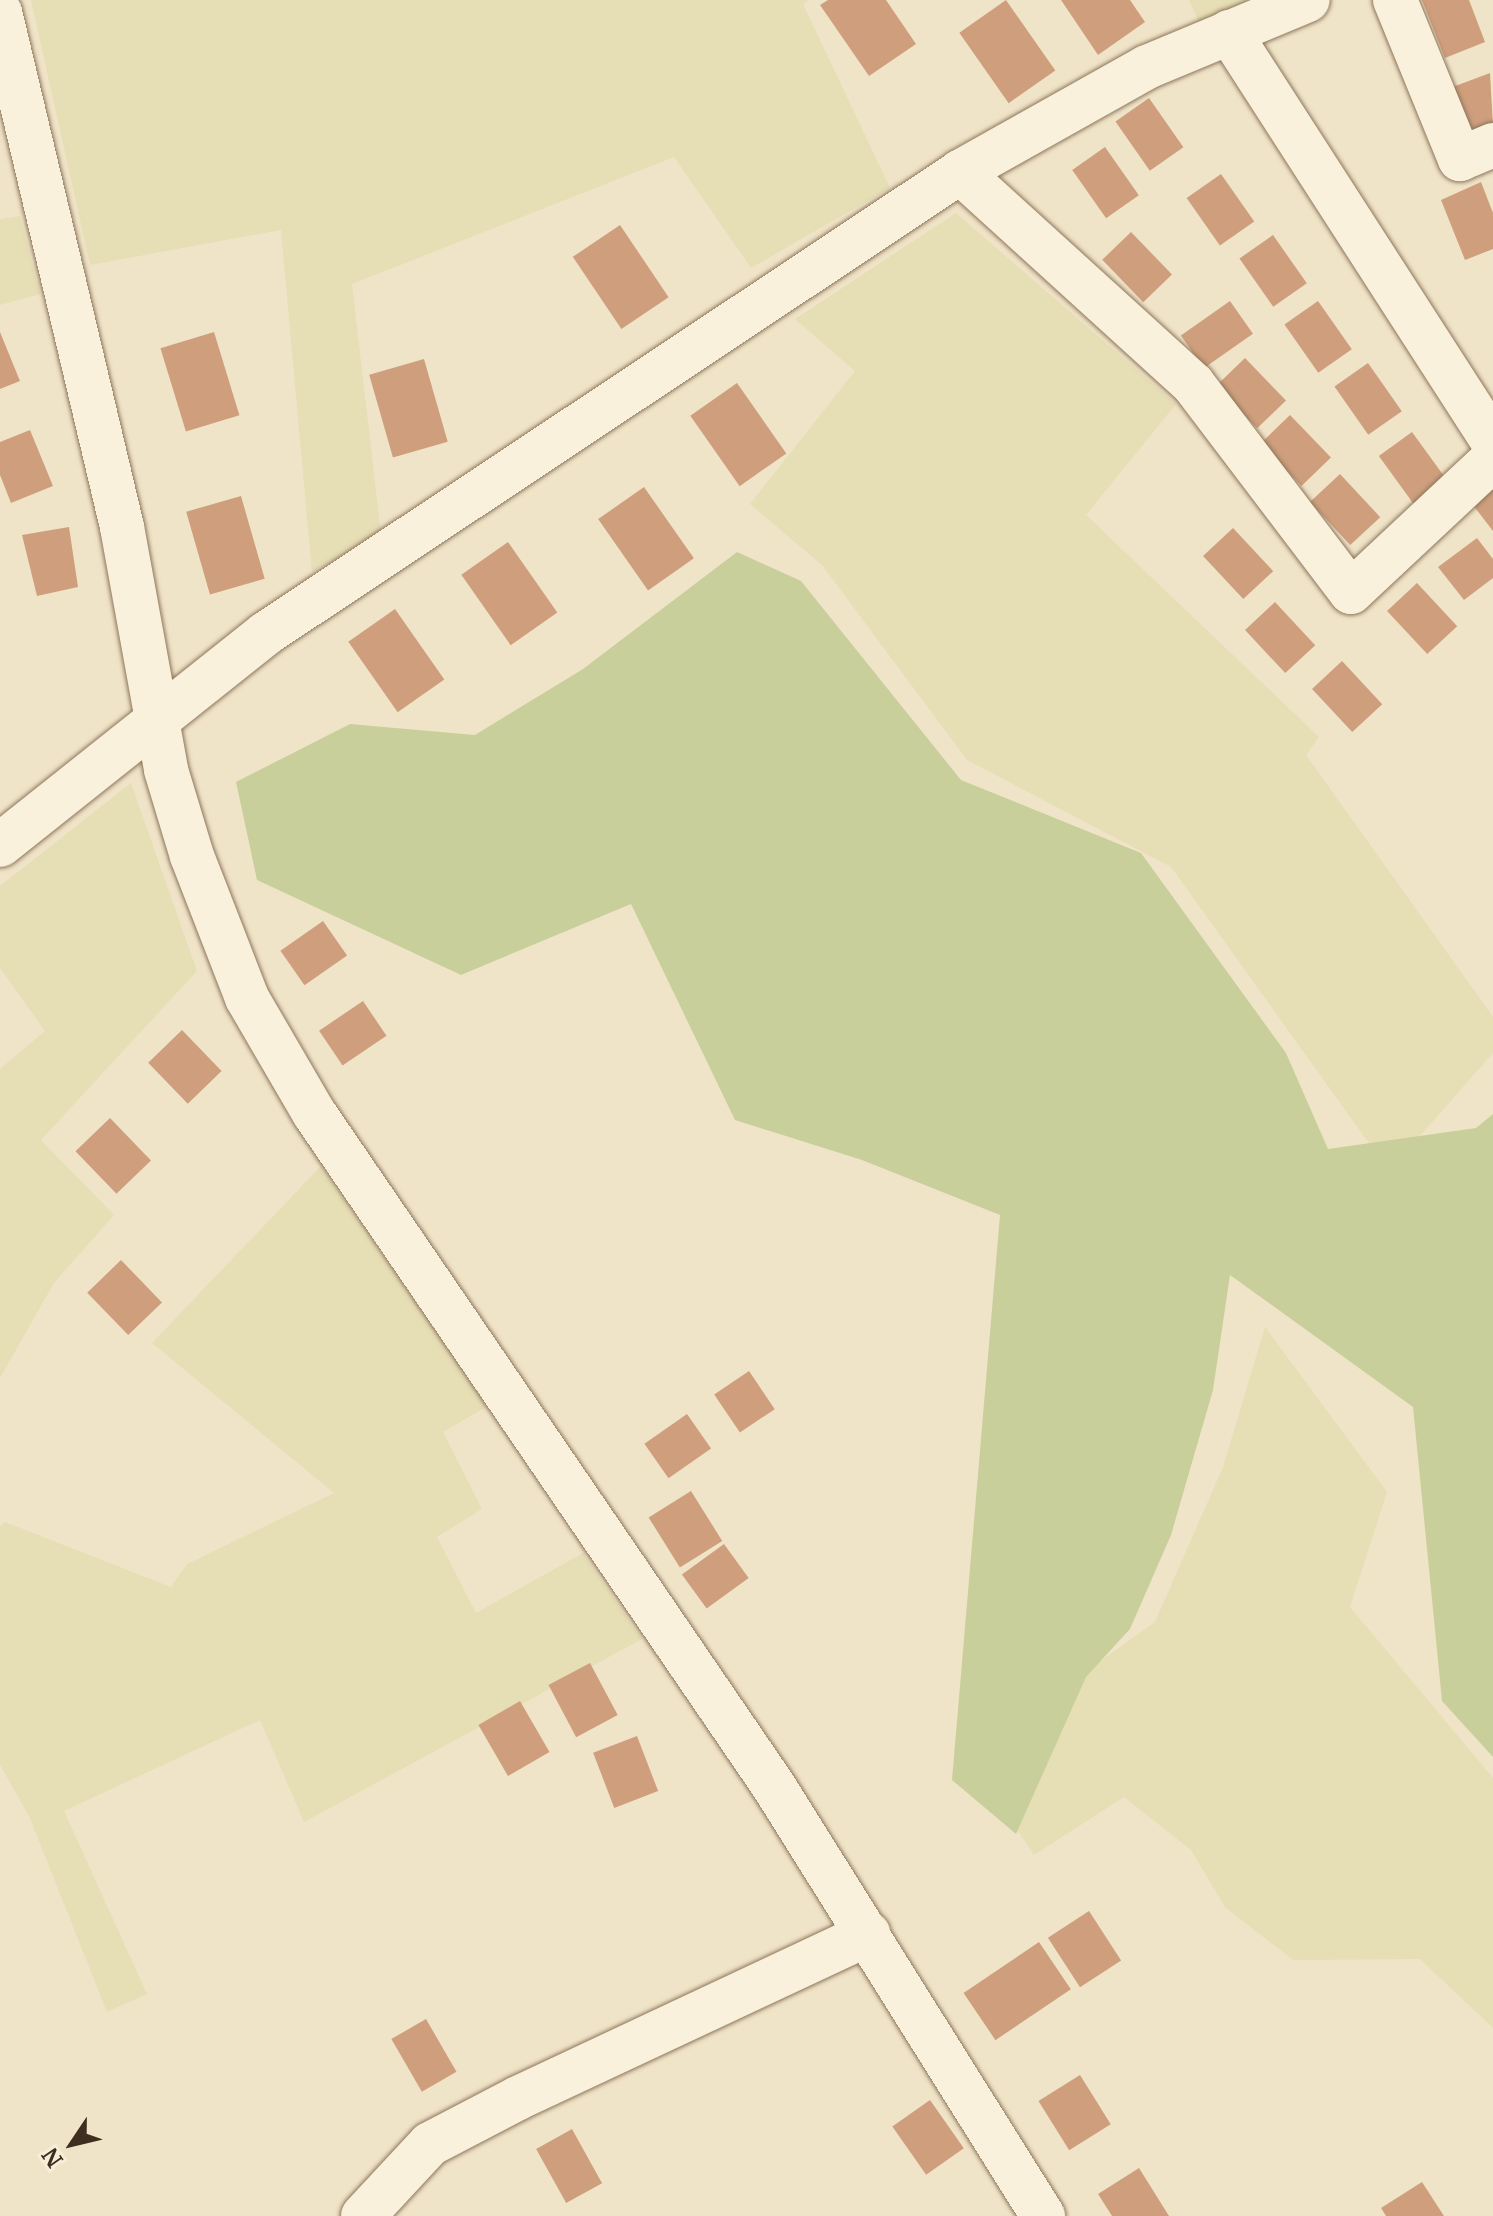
<!DOCTYPE html>
<style>
body{margin:0}
#map{position:relative;width:1493px;height:2216px;overflow:hidden;background:#f0e4c8;font-family:Merriweather,serif}
div>[style]{position:absolute}
[style*='--x']{left:calc(var(--x)*1px);top:calc(var(--y)*1px);width:calc(var(--w)*1px);rotate:calc(var(--a)*1deg)}
.farmland>*{inset:0;background:#e6deb5}
.green>*{inset:0;background:#c9cf9b}
.building>*{inset:0;background:#cf9f7d;transform-origin:0 0}
.roads{filter:drop-shadow(0 0 2px #8d765c) drop-shadow(0 0 2px #8d765c)}
.street>*{height:44px;margin:-22px;padding:0 22px;transform-origin:22px;border-radius:22px;background:#faf1dc}
.secondary>*{height:44px;margin:-22px;padding:0 22px;transform-origin:22px;border-radius:22px;background:#faf1dc}
span{translate:-50% -50%;white-space:nowrap;text-align:center;line-height:1.15;-webkit-text-stroke:7px #f7eed8;paint-order:stroke}
.north{position:absolute;left:32px;top:2104px;width:80px;height:80px;-webkit-text-stroke:6px #f7eed8;paint-order:stroke;rotate:235deg;font-size:22px;font-weight:700;line-height:32px;text-align:center;color:#3d2e20}
.north::after{content:'';display:block;margin:auto;width:28px;height:36px;background:#3d2e20;clip-path:polygon(50% 0,100% 100%,50% 72%,0 100%)}
</style>
<div id="map">
<div class="farmland">
<div style="clip-path:polygon(31px 0,809px 0,803px 4px,890px 188px,751px 268px,674px 157px,352px 284px,381px 534px,312px 572px,281px 230px,90px 265px)"></div>
<div style="clip-path:polygon(1189px 0,1255px 0,1199px 22px)"></div>
<div style="clip-path:polygon(956px 213px,1176px 404px,1086px 515px,1319px 737px,1306px 755px,1493px 1017px,1493px 1053px,1389px 1171px,1171px 867px,967px 760px,822px 565px,750px 504px,855px 371px,795px 319px)"></div>
<div style="clip-path:polygon(20px 216px,40px 294px,0 305px,0 219px)"></div>
<div style="clip-path:polygon(131px 783px,197px 971px,41px 1140px,114px 1215px,54px 1283px,0 1378px,0 1069px,45px 1031px,0 968px,0 886px)"></div>
<div style="clip-path:polygon(321px 1166px,488px 1406px,443px 1432px,482px 1509px,437px 1537px,476px 1613px,583px 1553px,642px 1639px,304px 1822px,260px 1720px,64px 1811px,147px 1994px,107px 2012px,29px 1816px,0 1765px,0 1527px,5px 1522px,171px 1587px,187px 1564px,334px 1493px,152px 1343px)"></div>
<div style="clip-path:polygon(1265px 1327px,1387px 1492px,1350px 1607px,1493px 1778px,1493px 2028px,1420px 1959px,1293px 1960px,1225px 1907px,1191px 1850px,1124px 1797px,1034px 1855px,997px 1799px,1035px 1708px,1155px 1622px,1223px 1467px)"></div>
</div>
<div class="green">
<div style="clip-path:polygon(737px 552px,801px 581px,961px 780px,1141px 853px,1286px 1053px,1328px 1149px,1476px 1128px,1493px 1114px,1493px 1757px,1442px 1701px,1413px 1407px,1230px 1275px,1213px 1390px,1171px 1535px,1130px 1629px,1086px 1677px,1016px 1834px,952px 1780px,1000px 1215px,862px 1160px,735px 1120px,631px 904px,461px 975px,257px 880px,236px 782px,350px 724px,475px 735px,583px 669px)"></div>
</div>
<div class="building">
<div style="clip-path:polygon(828px 0,886px 0,916px 44px,869px 76px,820px 5px)"></div>
<div style="left:1006px;top:0;width:86px;height:57px;rotate:55deg"></div>
<div style="clip-path:polygon(1061px 0,1130px 0,1145px 22px,1098px 55px)"></div>
<div style="clip-path:polygon(1422px 0,1469px 0,1485px 42px,1445px 58px)"></div>
<div style="clip-path:polygon(1490px 73px,1493px 126px,1468px 136px,1450px 88px)"></div>
<div style="left:1149px;top:98px;width:60px;height:41px;rotate:55deg"></div>
<div style="left:1105px;top:147px;width:59px;height:40px;rotate:55deg"></div>
<div style="left:1221px;top:174px;width:58px;height:42px;rotate:55deg"></div>
<div style="clip-path:polygon(1481px 182px,1493px 213px,1493px 249px,1465px 260px,1441px 200px)"></div>
<div style="left:620px;top:225px;width:87px;height:57px;rotate:56deg"></div>
<div style="left:1131px;top:232px;width:59px;height:40px;rotate:46deg"></div>
<div style="left:1273px;top:235px;width:59px;height:41px;rotate:55deg"></div>
<div style="left:1230px;top:301px;width:40px;height:60px;rotate:55deg"></div>
<div style="left:1318px;top:301px;width:59px;height:41px;rotate:55deg"></div>
<div style="clip-path:polygon(0 332px,20px 381px,0 389px)"></div>
<div style="left:214px;top:332px;width:87px;height:56px;rotate:73deg"></div>
<div style="left:1245px;top:358px;width:59px;height:40px;rotate:46deg"></div>
<div style="left:424px;top:359px;width:86px;height:57px;rotate:74deg"></div>
<div style="left:1368px;top:363px;width:59px;height:41px;rotate:55deg"></div>
<div style="left:737px;top:383px;width:86px;height:57px;rotate:55deg"></div>
<div style="left:1290px;top:415px;width:59px;height:41px;rotate:46deg"></div>
<div style="clip-path:polygon(30px 430px,53px 486px,11px 503px,0 475px,0 442px)"></div>
<div style="left:1412px;top:432px;width:59px;height:41px;rotate:54deg"></div>
<div style="left:1340px;top:474px;width:59px;height:41px;rotate:47deg"></div>
<div style="clip-path:polygon(1493px 481px,1493px 531px,1469px 500px)"></div>
<div style="left:644px;top:487px;width:87px;height:56px;rotate:55deg"></div>
<div style="left:241px;top:496px;width:86px;height:57px;rotate:74deg"></div>
<div style="clip-path:polygon(69px 527px,78px 587px,37px 596px,22px 535px)"></div>
<div style="left:1233px;top:528px;width:59px;height:41px;rotate:47deg"></div>
<div style="clip-path:polygon(1477px 538px,1493px 559px,1493px 578px,1464px 600px,1438px 567px)"></div>
<div style="left:508px;top:542px;width:86px;height:57px;rotate:55deg"></div>
<div style="left:1417px;top:583px;width:59px;height:41px;rotate:47deg"></div>
<div style="left:1275px;top:602px;width:59px;height:41px;rotate:47deg"></div>
<div style="left:395px;top:609px;width:86px;height:57px;rotate:55deg"></div>
<div style="left:1342px;top:661px;width:59px;height:41px;rotate:47deg"></div>
<div style="left:323px;top:921px;width:42px;height:52px;rotate:55deg"></div>
<div style="left:363px;top:1001px;width:42px;height:53px;rotate:56deg"></div>
<div style="left:182px;top:1030px;width:57px;height:47px;rotate:46deg"></div>
<div style="left:110px;top:1118px;width:59px;height:48px;rotate:46deg"></div>
<div style="left:121px;top:1260px;width:59px;height:47px;rotate:46deg"></div>
<div style="left:749px;top:1371px;width:46px;height:42px;rotate:56deg"></div>
<div style="left:687px;top:1414px;width:42px;height:52px;rotate:55deg"></div>
<div style="left:691px;top:1491px;width:59px;height:50px;rotate:58deg"></div>
<div style="left:724px;top:1544px;width:42px;height:52px;rotate:54deg"></div>
<div style="left:590px;top:1663px;width:59px;height:47px;rotate:62deg"></div>
<div style="left:520px;top:1701px;width:59px;height:48px;rotate:60deg"></div>
<div style="left:637px;top:1736px;width:59px;height:47px;rotate:69deg"></div>
<div style="left:1089px;top:1911px;width:59px;height:49px;rotate:57deg"></div>
<div style="left:1039px;top:1942px;width:57px;height:91px;rotate:56deg"></div>
<div style="left:426px;top:2019px;width:61px;height:40px;rotate:60deg"></div>
<div style="left:1080px;top:2075px;width:58px;height:49px;rotate:58deg"></div>
<div style="left:930px;top:2100px;width:59px;height:46px;rotate:55deg"></div>
<div style="left:572px;top:2129px;width:62px;height:41px;rotate:61deg"></div>
<div style="clip-path:polygon(1139px 2168px,1169px 2216px,1112px 2216px,1098px 2194px)"></div>
<div style="clip-path:polygon(1422px 2182px,1444px 2216px,1386px 2216px,1381px 2208px)"></div>
</div>
<div class="roads">
<div class="street">
<div style="--x:1395;--y:0;--w:172;--a:67.8"></div>
<div style="--x:1460;--y:159;--w:36;--a:-23"></div>
<div style="--x:1229;--y:32;--w:487;--a:57.2"></div>
<div style="--x:960;--y:172;--w:315;--a:42.3"></div>
<div style="--x:1193;--y:384;--w:261;--a:52.8"></div>
<div style="--x:1351;--y:592;--w:195;--a:-43.1"></div>
<div style="--x:363;--y:2216;--w:98;--a:-47.1"></div>
<div style="--x:430;--y:2144;--w:99;--a:-27.6"></div>
<div style="--x:518;--y:2098;--w:387;--a:-25.1"></div>
</div>
<div class="secondary">
<div style="--x:0;--y:12;--w:529;--a:76.67"></div>
<div style="--x:122;--y:527;--w:247;--a:79.7"></div>
<div style="--x:166;--y:770;--w:90;--a:73.2"></div>
<div style="--x:192;--y:856;--w:152;--a:68.8"></div>
<div style="--x:247;--y:998;--w:133;--a:59.8"></div>
<div style="--x:314;--y:1113;--w:814;--a:55.67"></div>
<div style="--x:773;--y:1785;--w:509;--a:57.93"></div>
<div style="--x:0;--y:845;--w:339;--a:-38.5"></div>
<div style="--x:265;--y:634;--w:835;--a:-33.61"></div>
<div style="--x:960;--y:172;--w:214;--a:-29.3"></div>
<div style="--x:1147;--y:67;--w:174;--a:-22.6"></div>
</div>
</div>
<div class="north">N</div>
</div>
